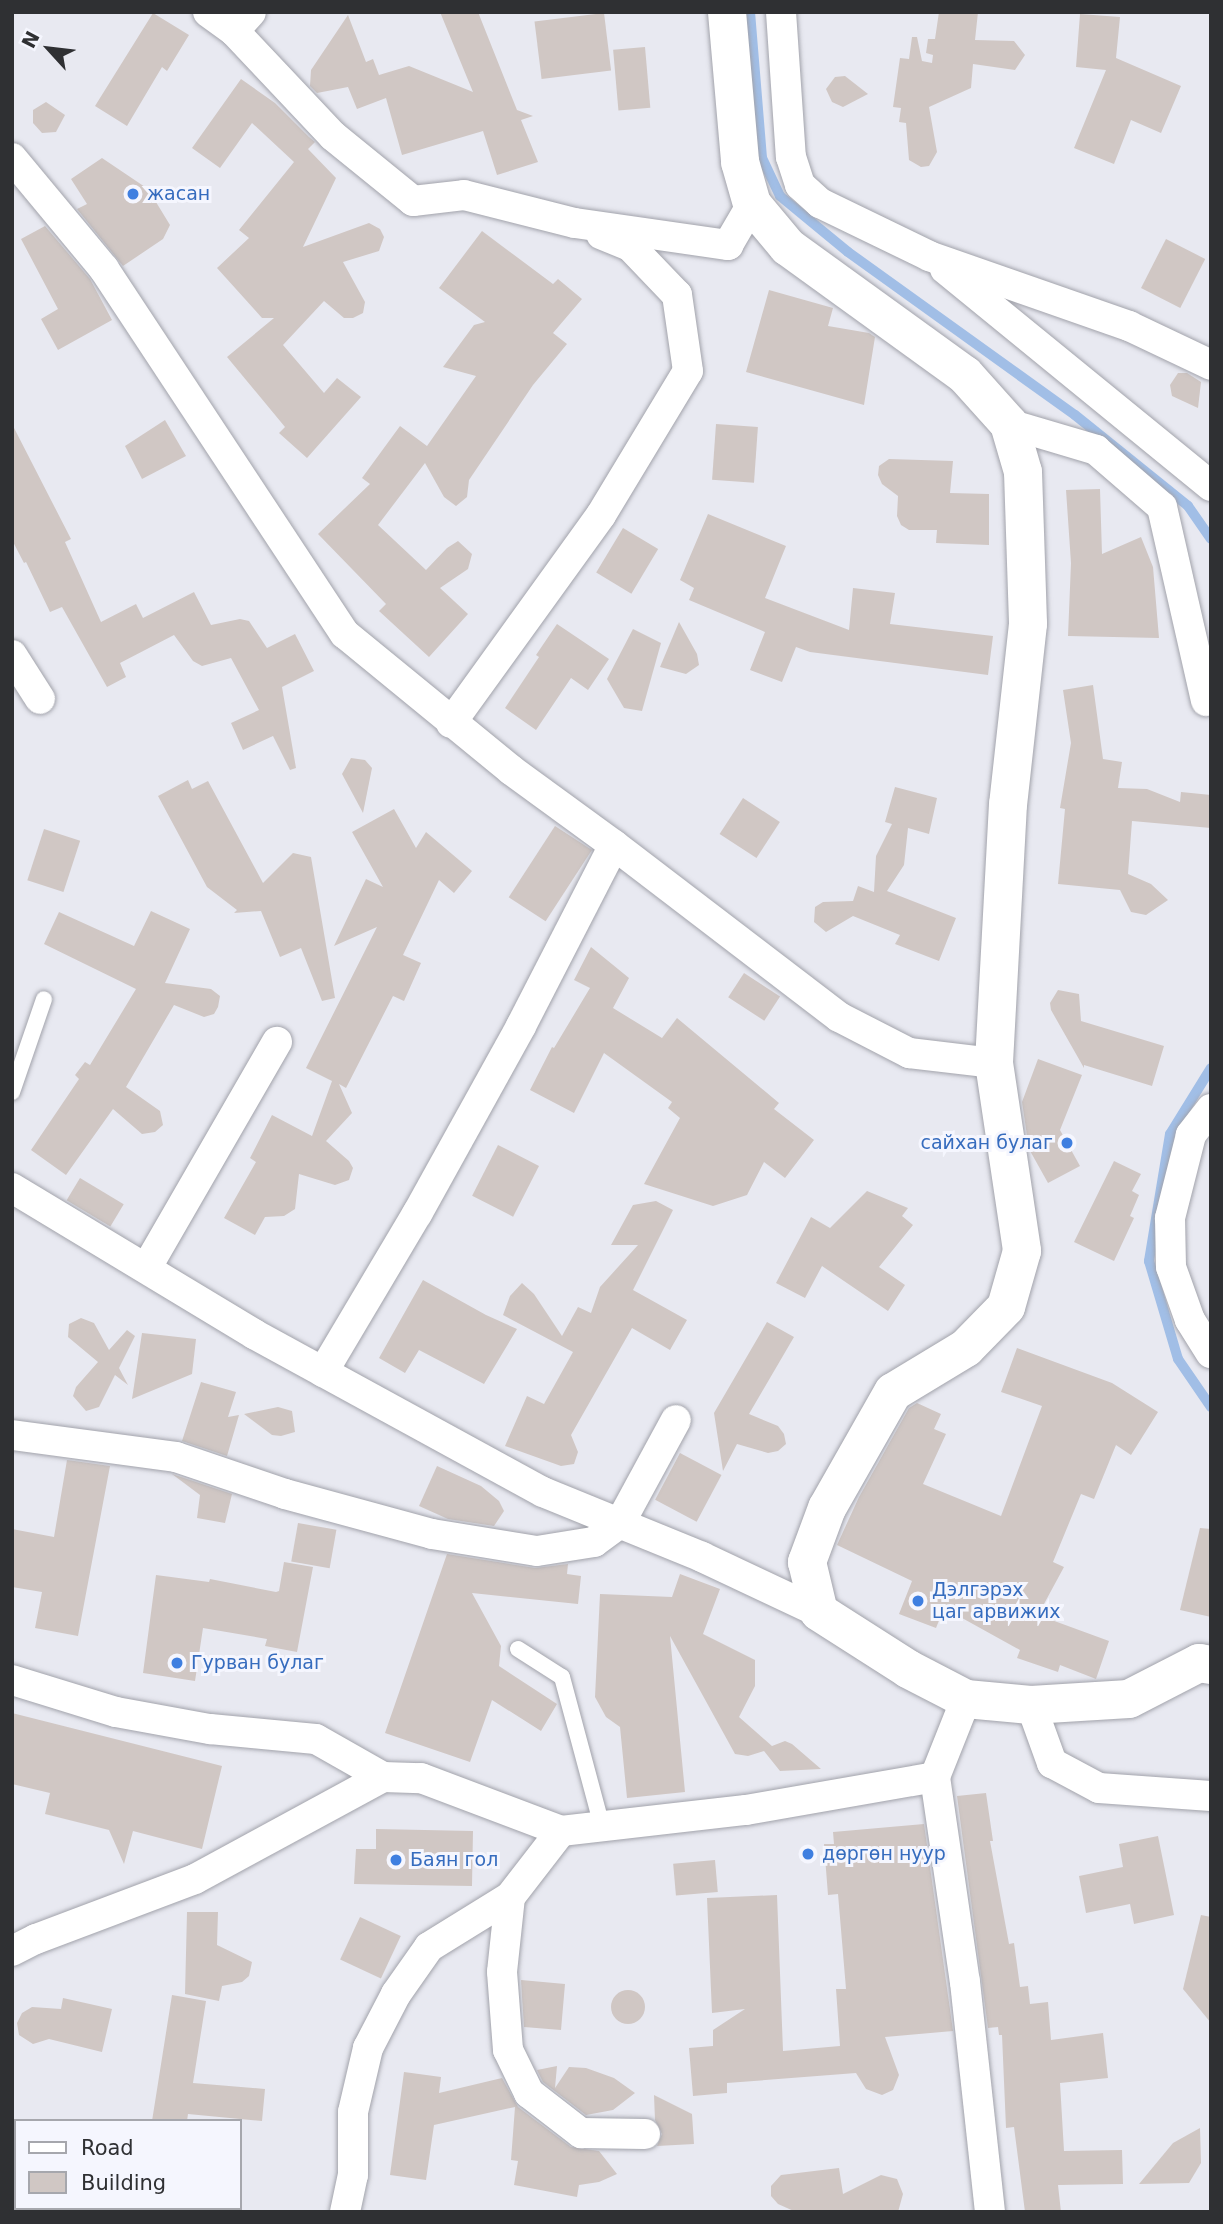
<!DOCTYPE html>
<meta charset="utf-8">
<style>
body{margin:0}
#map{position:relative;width:1223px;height:2224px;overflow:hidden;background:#e8e9f1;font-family:"DejaVu Sans",sans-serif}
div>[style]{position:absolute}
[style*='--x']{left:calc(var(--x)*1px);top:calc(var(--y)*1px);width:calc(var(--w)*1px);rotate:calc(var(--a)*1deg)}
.stream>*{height:10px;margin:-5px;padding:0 5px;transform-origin:5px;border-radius:5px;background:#a1bee6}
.building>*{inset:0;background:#d0c7c4;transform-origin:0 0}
.round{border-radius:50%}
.roads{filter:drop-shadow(0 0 2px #a2a3ab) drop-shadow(0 0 2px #a2a3ab)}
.lane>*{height:16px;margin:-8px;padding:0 8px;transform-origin:8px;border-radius:8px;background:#fff}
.street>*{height:30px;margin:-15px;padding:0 15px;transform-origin:15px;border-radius:15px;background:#fff}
.secondary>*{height:38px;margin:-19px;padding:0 19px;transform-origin:19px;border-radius:19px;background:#fff}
.dots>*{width:19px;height:19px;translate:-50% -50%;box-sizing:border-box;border:4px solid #f5f6fe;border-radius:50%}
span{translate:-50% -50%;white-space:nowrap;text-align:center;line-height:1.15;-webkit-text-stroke:6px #f5f6fe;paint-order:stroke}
.shop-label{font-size:19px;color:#366cbe}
.left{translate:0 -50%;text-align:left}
.right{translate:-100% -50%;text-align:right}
.frame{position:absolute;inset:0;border:14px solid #2f3033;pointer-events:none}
.legend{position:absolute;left:14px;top:2119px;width:228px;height:91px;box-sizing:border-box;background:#f5f6fe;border:2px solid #a6a7ad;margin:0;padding:9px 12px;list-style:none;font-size:21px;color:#2f3033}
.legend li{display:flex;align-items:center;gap:14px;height:35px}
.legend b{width:35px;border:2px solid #a6a7ad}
.north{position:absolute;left:14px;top:14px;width:70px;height:70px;-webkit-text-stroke:5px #f5f6fe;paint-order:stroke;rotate:297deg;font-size:19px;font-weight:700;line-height:28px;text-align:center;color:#2f3033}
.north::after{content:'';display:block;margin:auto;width:24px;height:32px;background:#2f3033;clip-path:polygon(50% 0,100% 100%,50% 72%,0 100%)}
</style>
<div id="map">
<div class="stream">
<div style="--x:750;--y:12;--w:146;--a:85.3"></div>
<div style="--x:762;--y:158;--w:42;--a:64.7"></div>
<div style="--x:780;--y:196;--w:88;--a:39.5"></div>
<div style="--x:848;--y:252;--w:279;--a:35.7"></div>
<div style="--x:1075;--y:415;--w:145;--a:38.8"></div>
<div style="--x:1188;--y:506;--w:40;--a:55.1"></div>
<div style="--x:1211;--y:1068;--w:78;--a:121.8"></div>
<div style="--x:1170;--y:1134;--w:129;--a:99.4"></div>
<div style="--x:1149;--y:1261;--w:102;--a:73.5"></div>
<div style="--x:1178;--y:1359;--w:58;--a:55.5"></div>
</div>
<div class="building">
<div style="clip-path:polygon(440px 12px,478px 12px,517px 110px,533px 116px,521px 120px,538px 162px,497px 175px,483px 131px,402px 155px,386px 98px,357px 109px,348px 87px,317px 93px,310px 86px,311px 70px,348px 15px,366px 62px,373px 59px,379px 75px,409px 66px,473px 92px)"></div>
<div style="clip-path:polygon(939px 12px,978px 12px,975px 40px,1014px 41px,1025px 55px,1015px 70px,973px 64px,971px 88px,929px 107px,937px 152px,929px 166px,921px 167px,909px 160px,906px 123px,899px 122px,901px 108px,893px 107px,900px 58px,909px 59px,912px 37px,917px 37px,922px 61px,932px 63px,933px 55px,926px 53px,928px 39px,935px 39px)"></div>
<div style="clip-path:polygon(153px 13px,189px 35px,167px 71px,162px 67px,127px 126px,95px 106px)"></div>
<div style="left:604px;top:13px;width:58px;height:70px;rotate:83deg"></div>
<div style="clip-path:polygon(1080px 14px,1120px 17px,1116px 58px,1181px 86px,1161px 133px,1131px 120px,1114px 164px,1074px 148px,1106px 70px,1076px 67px)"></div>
<div style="left:645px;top:47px;width:61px;height:32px;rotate:85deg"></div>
<div style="clip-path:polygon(845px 76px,868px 94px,843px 107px,832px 102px,826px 89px,835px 77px)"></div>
<div style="clip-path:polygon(241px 79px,275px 103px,309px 137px,315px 142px,308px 149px,336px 178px,303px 247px,369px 223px,380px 229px,384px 237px,379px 251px,343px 262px,365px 302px,363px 313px,353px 318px,344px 318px,324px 301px,283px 345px,324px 393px,337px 378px,361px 397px,307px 458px,279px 433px,285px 427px,227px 357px,274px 318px,262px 318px,217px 268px,249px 238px,239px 230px,294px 162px,252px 123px,220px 168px,192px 148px)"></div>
<div style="clip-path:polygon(46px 102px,65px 115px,56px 132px,42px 133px,33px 123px,33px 110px)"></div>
<div style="clip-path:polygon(102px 158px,148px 189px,170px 225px,163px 239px,123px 266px,77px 209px,87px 204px,71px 179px)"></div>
<div style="clip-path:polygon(45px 226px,90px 279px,112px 320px,58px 350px,41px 319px,58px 309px,21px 239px)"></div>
<div style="clip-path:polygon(482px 231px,553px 284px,558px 279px,582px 299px,553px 333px,567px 344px,533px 385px,469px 480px,467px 497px,456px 506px,444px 497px,425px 463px,378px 525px,426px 570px,447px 548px,458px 541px,472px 554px,468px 569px,440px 588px,468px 614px,429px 657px,379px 611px,386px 604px,318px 534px,370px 484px,362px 478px,400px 426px,427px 446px,476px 376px,443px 367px,474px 325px,485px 322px,439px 288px)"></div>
<div style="left:1166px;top:239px;width:44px;height:55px;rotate:27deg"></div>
<div style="clip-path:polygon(769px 290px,833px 308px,828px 326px,869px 333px,875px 337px,864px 405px,746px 372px)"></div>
<div style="clip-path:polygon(1178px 373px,1187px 373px,1201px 382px,1198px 408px,1172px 396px,1170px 385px)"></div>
<div style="clip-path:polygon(165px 420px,186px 456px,142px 479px,125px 446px)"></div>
<div style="clip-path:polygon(12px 424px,71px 539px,65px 542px,101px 622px,136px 604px,143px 618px,194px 592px,211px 625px,240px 619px,249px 621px,267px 648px,295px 634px,314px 671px,282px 687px,296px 768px,290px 770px,273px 736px,243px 750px,231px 723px,259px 710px,231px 658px,202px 666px,193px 661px,174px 635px,120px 663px,126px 677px,107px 687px,62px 607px,50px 612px,26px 562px,24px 563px,12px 540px)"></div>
<div style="left:716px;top:424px;width:42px;height:56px;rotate:4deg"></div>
<div style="clip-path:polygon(889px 459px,953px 461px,950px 493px,989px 494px,989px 545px,936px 543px,937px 530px,909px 530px,901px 525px,897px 516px,898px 496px,882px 484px,878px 475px,879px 466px)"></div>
<div style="clip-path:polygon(1100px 489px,1102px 554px,1141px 537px,1153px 567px,1159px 638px,1068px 636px,1071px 563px,1066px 490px)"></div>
<div style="clip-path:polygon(708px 514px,786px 546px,765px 598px,849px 630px,853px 588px,895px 593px,890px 624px,993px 636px,988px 675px,810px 652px,796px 647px,782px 682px,750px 670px,765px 632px,689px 600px,694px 588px,680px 580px)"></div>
<div style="left:623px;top:528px;width:41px;height:52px;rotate:31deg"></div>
<div style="clip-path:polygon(679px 622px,697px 654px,699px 665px,686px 674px,660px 667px)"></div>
<div style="clip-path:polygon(557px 624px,609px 659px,588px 690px,571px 678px,536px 730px,505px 708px,539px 657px,536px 655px)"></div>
<div style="clip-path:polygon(633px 629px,661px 643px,642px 711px,624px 708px,607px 679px)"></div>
<div style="clip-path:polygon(1093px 685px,1103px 759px,1122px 762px,1118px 788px,1147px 789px,1180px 802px,1181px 792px,1211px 795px,1211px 828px,1132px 821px,1128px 874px,1151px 884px,1168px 900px,1146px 915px,1131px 912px,1120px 890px,1058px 884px,1065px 809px,1060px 808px,1071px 743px,1063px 690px)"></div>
<div style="clip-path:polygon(351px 758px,365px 760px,372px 768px,363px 813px,342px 774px)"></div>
<div style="clip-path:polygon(188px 780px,192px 789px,208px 781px,263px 883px,293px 853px,311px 857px,335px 998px,322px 1001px,301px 948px,280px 957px,261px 911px,234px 913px,237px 910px,207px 887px,158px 796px)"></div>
<div style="clip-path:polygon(895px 787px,937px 798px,929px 834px,908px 828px,904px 865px,887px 891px,956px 918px,939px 961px,895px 944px,900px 935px,853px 916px,826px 932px,814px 922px,815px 907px,823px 902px,853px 901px,858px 886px,874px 892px,876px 856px,892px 824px,885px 822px)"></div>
<div style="left:743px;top:798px;width:44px;height:43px;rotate:33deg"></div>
<div style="clip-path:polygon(394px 809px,416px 848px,426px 832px,472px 871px,454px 893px,439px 880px,403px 955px,421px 963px,404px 1001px,393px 996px,346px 1088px,339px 1084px,352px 1113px,326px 1141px,349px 1161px,353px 1168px,349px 1180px,335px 1185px,299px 1174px,295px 1209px,284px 1216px,265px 1217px,255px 1235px,224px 1218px,256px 1162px,250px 1158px,272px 1115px,312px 1136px,332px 1081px,306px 1068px,377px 927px,334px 946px,366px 879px,383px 887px,352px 832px)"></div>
<div style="left:555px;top:826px;width:44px;height:85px;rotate:33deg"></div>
<div style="left:44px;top:829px;width:38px;height:54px;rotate:18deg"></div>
<div style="clip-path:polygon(151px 911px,190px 929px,165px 983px,211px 989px,220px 996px,218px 1007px,214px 1014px,204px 1017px,174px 1005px,126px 1087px,160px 1111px,163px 1125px,155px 1132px,142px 1134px,113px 1109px,66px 1175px,31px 1150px,79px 1079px,75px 1075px,85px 1062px,90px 1065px,136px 989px,44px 944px,59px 912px,134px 946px)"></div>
<div style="clip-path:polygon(591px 947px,629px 978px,613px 1008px,662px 1038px,677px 1018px,779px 1103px,774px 1109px,814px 1140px,785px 1178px,764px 1162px,747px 1195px,713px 1206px,644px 1184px,680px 1118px,668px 1108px,672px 1102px,604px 1053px,574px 1113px,530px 1090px,552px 1047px,554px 1048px,590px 988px,574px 980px)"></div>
<div style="left:744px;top:973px;width:43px;height:29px;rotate:33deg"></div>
<div style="clip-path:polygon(1058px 990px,1079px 994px,1081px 1021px,1164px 1046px,1152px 1086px,1084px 1065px,1084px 1068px,1051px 1010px,1050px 1003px)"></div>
<div style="clip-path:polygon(1038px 1059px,1082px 1075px,1060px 1130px,1080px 1166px,1048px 1183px,1029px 1149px,1022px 1102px)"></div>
<div style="left:498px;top:1145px;width:46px;height:57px;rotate:27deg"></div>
<div style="clip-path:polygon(1114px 1161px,1141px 1174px,1132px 1191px,1139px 1195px,1130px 1216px,1134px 1218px,1114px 1261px,1074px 1242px)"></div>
<div style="left:80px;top:1178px;width:51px;height:26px;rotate:31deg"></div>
<div style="clip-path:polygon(867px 1191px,908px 1208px,902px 1216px,913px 1225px,879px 1267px,905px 1285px,888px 1311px,822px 1266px,805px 1298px,776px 1283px,811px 1217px,830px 1228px)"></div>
<div style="clip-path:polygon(656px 1201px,673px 1210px,633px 1290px,687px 1320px,670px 1350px,632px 1328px,571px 1435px,578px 1452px,574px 1464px,561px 1466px,505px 1446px,527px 1396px,544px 1404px,573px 1352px,503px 1315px,510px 1296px,522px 1283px,534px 1294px,562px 1336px,578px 1307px,591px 1313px,600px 1287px,638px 1245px,611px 1245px,633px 1205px)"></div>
<div style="clip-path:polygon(423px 1280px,486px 1315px,517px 1329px,484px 1384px,419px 1350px,405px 1373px,379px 1358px)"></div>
<div style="clip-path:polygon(81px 1318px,94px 1323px,109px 1350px,127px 1330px,135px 1336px,119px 1368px,128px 1385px,115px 1375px,99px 1407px,86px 1411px,73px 1396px,76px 1387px,98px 1362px,68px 1337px,69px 1324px)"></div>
<div style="clip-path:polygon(767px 1322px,794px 1337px,749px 1414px,778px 1426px,784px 1434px,786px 1444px,778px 1451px,768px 1453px,737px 1444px,723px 1471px,714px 1413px)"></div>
<div style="clip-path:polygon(142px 1333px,196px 1339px,192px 1374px,132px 1399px)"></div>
<div style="clip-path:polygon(1017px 1348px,1112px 1383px,1158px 1412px,1131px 1455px,1116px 1445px,1094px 1499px,1081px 1494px,1053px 1562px,1064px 1567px,1038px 1615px,1109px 1641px,1096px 1679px,1060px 1665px,1058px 1672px,1017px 1658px,1020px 1650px,944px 1608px,936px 1628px,899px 1614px,912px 1581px,837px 1545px,859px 1497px,909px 1408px,917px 1403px,941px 1414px,934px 1429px,946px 1434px,923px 1484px,1001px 1516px,1042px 1406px,1001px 1392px)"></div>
<div style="clip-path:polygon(201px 1382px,236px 1392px,228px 1417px,239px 1415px,227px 1456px,182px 1441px)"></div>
<div style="clip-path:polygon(278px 1407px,292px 1411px,295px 1432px,281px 1436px,272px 1435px,244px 1414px)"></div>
<div style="left:680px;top:1453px;width:47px;height:53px;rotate:28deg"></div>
<div style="clip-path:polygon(67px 1460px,110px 1466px,78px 1636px,35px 1628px,42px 1592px,12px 1587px,12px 1529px,54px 1537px)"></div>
<div style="clip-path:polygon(437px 1466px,481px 1486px,499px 1501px,504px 1511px,494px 1526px,448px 1519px,419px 1506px)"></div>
<div style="clip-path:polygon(172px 1474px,232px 1494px,225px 1523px,197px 1518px,200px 1495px)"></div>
<div style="left:298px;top:1523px;width:39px;height:39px;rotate:10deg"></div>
<div style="clip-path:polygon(1200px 1528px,1211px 1529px,1211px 1617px,1180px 1610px)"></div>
<div style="clip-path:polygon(447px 1554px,535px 1568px,568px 1564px,567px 1574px,581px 1576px,578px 1604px,472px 1593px,501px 1646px,499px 1666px,557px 1704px,541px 1731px,492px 1700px,470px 1762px,385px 1733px)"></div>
<div style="clip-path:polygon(284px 1562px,313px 1567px,297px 1652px,265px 1646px,267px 1639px,203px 1628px,195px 1681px,143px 1673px,156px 1575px,209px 1582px,210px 1579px,276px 1592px,279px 1591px)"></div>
<div style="clip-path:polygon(680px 1574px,720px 1589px,703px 1634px,755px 1660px,755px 1686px,739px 1717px,772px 1746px,785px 1741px,792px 1744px,821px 1769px,780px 1771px,764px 1751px,748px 1756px,735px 1754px,670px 1636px,685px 1792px,627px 1798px,620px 1727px,606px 1717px,595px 1697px,600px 1594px,672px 1597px)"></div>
<div style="clip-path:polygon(12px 1713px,222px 1766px,202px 1849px,133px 1831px,124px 1864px,109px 1830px,45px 1814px,50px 1793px,12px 1784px)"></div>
<div style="clip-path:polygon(986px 1793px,993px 1841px,990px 1841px,1009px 1944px,1014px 1943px,1020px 1987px,1028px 1986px,1030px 2004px,1048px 2002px,1051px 2040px,1103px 2033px,1108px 2078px,1060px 2083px,1064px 2151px,1122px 2150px,1123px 2184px,1058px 2185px,1061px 2212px,1025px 2212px,1014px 2127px,1006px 2128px,1002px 2035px,999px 2035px,998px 2027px,988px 2028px,957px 1796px)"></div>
<div style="clip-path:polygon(924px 1824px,953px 2031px,885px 2037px,899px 2075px,893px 2090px,882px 2095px,866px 2089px,856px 2073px,727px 2083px,727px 2093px,693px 2096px,689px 2048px,713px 2046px,713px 2030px,745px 2009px,712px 2013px,707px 1898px,777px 1895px,783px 2051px,840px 2046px,836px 1989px,846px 1989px,838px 1894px,828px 1895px,824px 1844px,834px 1844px,833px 1832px)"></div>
<div style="clip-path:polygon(376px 1829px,473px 1831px,472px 1886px,354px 1884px,356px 1849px,376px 1849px)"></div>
<div style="clip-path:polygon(1158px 1836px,1174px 1915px,1134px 1924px,1130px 1904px,1086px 1913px,1079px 1876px,1123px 1867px,1119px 1844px)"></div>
<div style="left:715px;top:1860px;width:32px;height:42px;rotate:85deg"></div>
<div style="clip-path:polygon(187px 1912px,218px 1912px,217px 1945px,252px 1962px,249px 1976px,242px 1982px,222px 1986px,219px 2001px,185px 1994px)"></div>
<div style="clip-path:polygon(1201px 1915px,1211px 1917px,1211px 2023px,1183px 1989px)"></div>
<div style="left:360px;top:1917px;width:45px;height:47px;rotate:25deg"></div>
<div style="clip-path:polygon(521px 1980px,565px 1984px,561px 2030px,524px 2027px)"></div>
<div class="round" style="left:611px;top:1990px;width:34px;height:34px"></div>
<div style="clip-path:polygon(172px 1995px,206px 2001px,193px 2083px,265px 2089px,262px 2121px,188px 2114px,187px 2121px,152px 2121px)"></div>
<div style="clip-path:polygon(63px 1998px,112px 2009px,102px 2052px,49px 2039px,33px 2044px,19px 2035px,17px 2023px,22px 2013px,32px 2007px,61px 2009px)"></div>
<div style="clip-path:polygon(557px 2066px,555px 2088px,569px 2067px,586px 2068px,614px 2078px,635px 2093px,613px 2110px,586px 2115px,543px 2082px,537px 2070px)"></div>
<div style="clip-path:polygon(404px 2072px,441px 2077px,439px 2093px,502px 2078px,518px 2107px,571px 2147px,599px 2151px,617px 2174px,599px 2182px,579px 2185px,577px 2197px,514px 2185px,518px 2161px,511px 2160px,515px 2107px,434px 2125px,426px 2180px,390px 2175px)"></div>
<div style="clip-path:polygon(654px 2095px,692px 2114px,694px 2144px,657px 2146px,662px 2134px,655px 2120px)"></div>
<div style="clip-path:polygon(1200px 2128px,1201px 2163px,1189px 2183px,1139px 2184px,1173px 2143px)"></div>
<div style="clip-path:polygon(839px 2168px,843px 2194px,881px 2175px,897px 2179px,903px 2194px,898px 2212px,796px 2212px,778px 2204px,771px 2196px,771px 2186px,781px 2175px)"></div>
</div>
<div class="roads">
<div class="lane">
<div style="--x:12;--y:1092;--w:98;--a:-71"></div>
<div style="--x:518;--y:1649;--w:52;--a:32.5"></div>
<div style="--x:562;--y:1677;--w:154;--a:75"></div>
</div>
<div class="street">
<div style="--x:208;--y:12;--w:32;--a:36"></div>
<div style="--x:234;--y:31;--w:144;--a:46.7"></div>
<div style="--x:333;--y:136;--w:103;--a:39.1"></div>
<div style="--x:413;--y:201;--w:51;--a:-6.7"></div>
<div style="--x:464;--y:195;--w:114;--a:14.2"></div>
<div style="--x:575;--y:223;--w:155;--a:8.2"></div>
<div style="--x:728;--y:245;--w:48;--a:-59.7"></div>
<div style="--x:781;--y:12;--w:145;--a:86.1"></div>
<div style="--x:791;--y:157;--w:29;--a:72"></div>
<div style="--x:800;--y:185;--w:27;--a:42"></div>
<div style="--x:820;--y:203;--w:121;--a:25.9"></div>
<div style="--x:929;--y:256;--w:212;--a:19.3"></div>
<div style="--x:1129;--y:326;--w:91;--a:25.4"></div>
<div style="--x:234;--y:31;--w:25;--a:-48"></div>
<div style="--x:12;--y:158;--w:144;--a:50.3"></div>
<div style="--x:104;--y:269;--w:437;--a:56.6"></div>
<div style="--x:345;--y:634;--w:215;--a:39.3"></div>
<div style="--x:511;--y:770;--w:127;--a:36.1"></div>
<div style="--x:614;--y:845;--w:283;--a:37.4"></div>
<div style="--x:839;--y:1017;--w:79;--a:27.2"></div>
<div style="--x:909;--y:1053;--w:86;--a:6.7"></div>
<div style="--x:945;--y:269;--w:343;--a:39.2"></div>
<div style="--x:1009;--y:424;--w:91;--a:16.6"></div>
<div style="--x:1096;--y:450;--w:87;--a:40.8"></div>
<div style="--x:1162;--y:507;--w:199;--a:77.2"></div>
<div style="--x:12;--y:655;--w:52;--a:57.5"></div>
<div style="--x:451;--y:723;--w:256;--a:-54.2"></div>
<div style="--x:601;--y:515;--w:168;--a:-58.9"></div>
<div style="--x:688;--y:371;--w:77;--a:-98.2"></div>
<div style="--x:677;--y:295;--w:68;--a:-133.8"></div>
<div style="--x:630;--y:246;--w:31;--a:-158"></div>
<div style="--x:1211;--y:1109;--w:33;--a:128"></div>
<div style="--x:1191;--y:1135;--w:86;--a:104.2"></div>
<div style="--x:1170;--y:1218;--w:49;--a:88.8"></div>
<div style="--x:1171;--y:1267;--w:56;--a:70.3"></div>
<div style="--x:1190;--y:1320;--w:39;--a:58"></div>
<div style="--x:12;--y:1188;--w:283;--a:31.1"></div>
<div style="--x:254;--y:1334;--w:329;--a:28.7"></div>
<div style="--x:543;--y:1492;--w:172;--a:22.2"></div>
<div style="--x:702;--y:1557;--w:129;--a:25.2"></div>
<div style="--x:147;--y:1267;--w:260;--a:-60"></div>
<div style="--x:323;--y:1372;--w:184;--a:-59.3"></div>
<div style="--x:417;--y:1214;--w:215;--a:-61"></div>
<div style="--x:521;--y:1026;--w:203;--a:-62.8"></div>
<div style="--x:12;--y:1435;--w:165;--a:7.6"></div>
<div style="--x:176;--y:1457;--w:115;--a:18.7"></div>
<div style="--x:285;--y:1494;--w:152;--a:15.2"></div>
<div style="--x:432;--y:1534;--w:106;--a:9.2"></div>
<div style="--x:537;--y:1551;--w:58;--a:-9"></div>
<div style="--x:594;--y:1542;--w:32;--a:-36"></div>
<div style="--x:620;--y:1523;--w:117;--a:-61.5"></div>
<div style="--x:12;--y:1680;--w:109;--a:17.1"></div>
<div style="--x:116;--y:1712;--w:96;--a:10.3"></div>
<div style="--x:210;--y:1729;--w:106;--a:5.4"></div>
<div style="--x:316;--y:1739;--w:77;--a:29.6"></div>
<div style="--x:383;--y:1777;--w:38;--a:2"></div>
<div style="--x:421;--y:1778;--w:150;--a:20.7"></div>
<div style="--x:561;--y:1831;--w:186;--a:-6.5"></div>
<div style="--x:746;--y:1810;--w:192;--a:-9.9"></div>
<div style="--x:966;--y:1699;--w:84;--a:111.7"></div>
<div style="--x:935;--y:1777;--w:207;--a:81.7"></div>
<div style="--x:965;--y:1982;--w:231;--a:83.8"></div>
<div style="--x:1031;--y:1705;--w:62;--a:70.1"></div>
<div style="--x:1052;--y:1763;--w:53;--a:28"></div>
<div style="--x:1099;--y:1788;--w:112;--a:4.1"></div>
<div style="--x:510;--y:1897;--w:75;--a:96.1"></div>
<div style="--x:502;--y:1972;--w:78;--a:85.6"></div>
<div style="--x:508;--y:2050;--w:48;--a:64"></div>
<div style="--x:529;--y:2093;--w:66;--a:37.6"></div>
<div style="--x:581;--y:2133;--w:64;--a:0.9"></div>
<div style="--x:12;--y:1951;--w:27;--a:-27"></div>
<div style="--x:36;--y:1939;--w:170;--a:-20.7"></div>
<div style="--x:195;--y:1879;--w:214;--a:-28.5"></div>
<div style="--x:345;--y:2212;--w:38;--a:-78"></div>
<div style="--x:353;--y:2175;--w:63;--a:-90"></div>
<div style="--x:353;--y:2112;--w:66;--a:-76.8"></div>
<div style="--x:368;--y:2048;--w:61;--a:-62.6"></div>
<div style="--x:396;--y:1994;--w:57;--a:-54.9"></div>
<div style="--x:429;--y:1947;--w:95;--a:-31.7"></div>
<div style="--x:510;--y:1897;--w:83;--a:-52.3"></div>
</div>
<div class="secondary">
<div style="--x:727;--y:12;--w:151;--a:85"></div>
<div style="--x:740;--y:162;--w:44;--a:74.1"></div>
<div style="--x:752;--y:204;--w:56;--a:50.1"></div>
<div style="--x:788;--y:247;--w:218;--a:35.9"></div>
<div style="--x:965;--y:375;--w:66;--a:48.1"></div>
<div style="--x:1009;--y:424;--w:50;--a:73.7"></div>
<div style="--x:1023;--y:472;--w:152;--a:88.1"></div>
<div style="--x:1028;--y:624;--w:181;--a:96.3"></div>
<div style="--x:1008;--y:804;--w:259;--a:93.1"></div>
<div style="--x:994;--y:1063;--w:190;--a:81.5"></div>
<div style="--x:1022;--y:1251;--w:58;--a:105.9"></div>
<div style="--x:1006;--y:1307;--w:57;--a:134.3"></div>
<div style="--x:966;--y:1348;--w:85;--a:148.9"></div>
<div style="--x:893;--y:1392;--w:133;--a:119.6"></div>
<div style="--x:827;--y:1508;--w:58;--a:110.3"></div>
<div style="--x:807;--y:1562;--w:51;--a:76.5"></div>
<div style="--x:819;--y:1612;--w:106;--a:32.6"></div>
<div style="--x:908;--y:1669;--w:65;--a:27.3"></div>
<div style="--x:966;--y:1699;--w:65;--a:5.3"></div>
<div style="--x:1031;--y:1705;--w:98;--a:-3.5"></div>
<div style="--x:1129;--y:1699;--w:79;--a:-27.2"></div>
<div style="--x:1199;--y:1663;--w:12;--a:9"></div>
</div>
</div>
<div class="dots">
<div style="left:133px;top:194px;background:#3f7fe0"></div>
<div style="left:1067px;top:1143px;background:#3f7fe0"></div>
<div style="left:918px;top:1601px;background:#3f7fe0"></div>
<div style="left:177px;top:1663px;background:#3f7fe0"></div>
<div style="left:808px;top:1854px;background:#3f7fe0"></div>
<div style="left:396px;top:1860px;background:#3f7fe0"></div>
</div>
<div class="shop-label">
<span class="left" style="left:147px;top:194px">жасан</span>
<span class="right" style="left:1053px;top:1143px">сайхан булаг</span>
<span class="left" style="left:932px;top:1601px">Дэлгэрэх<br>цаг арвижих</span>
<span class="left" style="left:191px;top:1663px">Гурван булаг</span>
<span class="left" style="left:822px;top:1854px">дөргөн нуур</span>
<span class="left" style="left:410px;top:1860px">Баян гол</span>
</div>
<div class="frame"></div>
<ul class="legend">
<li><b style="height:9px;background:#fff"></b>Road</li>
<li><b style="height:19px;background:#d0c7c4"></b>Building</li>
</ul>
<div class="north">N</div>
</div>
